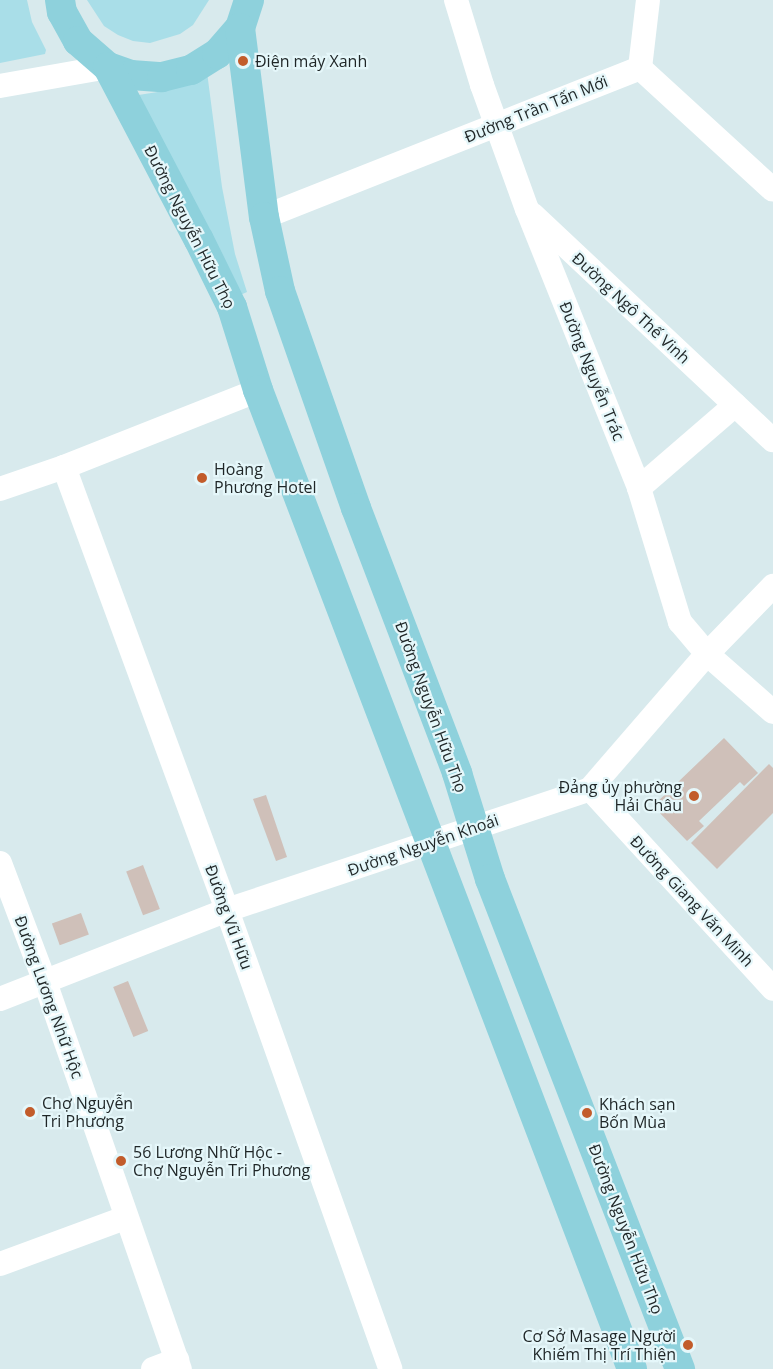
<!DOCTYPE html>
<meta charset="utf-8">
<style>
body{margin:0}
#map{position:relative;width:773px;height:1369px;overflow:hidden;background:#d8eaed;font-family:"Open Sans",sans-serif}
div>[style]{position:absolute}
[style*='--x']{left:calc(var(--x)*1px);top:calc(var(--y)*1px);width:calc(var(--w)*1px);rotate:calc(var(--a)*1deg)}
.green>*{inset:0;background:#a9dee8}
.building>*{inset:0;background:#cfc0b9;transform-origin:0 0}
.minor>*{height:24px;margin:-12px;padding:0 12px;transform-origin:12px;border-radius:12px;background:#fff}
.major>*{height:30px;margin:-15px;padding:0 15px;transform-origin:15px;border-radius:15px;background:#8ed1dc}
.dots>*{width:16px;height:16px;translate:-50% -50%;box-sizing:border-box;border:3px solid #e5f7fa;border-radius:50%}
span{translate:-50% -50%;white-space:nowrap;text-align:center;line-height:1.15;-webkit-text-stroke:4.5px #e5f7fa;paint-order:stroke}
.poi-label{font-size:16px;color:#1f2627}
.left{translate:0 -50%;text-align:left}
.right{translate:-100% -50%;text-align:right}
.street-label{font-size:16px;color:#1f2627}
</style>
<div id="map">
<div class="green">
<div style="clip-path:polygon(0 0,27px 0,32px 22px,46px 50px,45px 54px,0 63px)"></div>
<div style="clip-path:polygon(87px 0,209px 0,193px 25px,180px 34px,150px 43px,133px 41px,118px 35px,104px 26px)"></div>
<div style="clip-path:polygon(207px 72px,222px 187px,235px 254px,247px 292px,238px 296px,132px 96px,164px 91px)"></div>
</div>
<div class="building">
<div style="clip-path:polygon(724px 738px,758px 773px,744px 786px,740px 782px,699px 821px,704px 826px,687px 841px,653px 806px)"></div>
<div style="clip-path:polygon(769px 764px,773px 768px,773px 813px,717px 869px,691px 843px)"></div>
<div style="clip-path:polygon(266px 795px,287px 857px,276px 861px,253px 799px)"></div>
<div style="left:143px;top:865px;width:47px;height:18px;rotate:69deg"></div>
<div style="left:81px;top:913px;width:23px;height:31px;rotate:70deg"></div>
<div style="left:128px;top:981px;width:54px;height:16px;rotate:68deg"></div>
</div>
<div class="minor">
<div style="--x:456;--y:0;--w:89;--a:73"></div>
<div style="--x:482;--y:85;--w:132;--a:70.1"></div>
<div style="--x:527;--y:209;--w:301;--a:68.1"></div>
<div style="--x:639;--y:488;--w:140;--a:73"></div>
<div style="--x:680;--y:622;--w:42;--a:49.8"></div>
<div style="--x:707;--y:654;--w:88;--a:41.3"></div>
<div style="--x:640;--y:68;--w:180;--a:42.5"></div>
<div style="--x:640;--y:68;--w:68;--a:-83.3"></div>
<div style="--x:0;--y:86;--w:110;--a:-10"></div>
<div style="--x:533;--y:215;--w:329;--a:43.2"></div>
<div style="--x:264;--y:217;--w:404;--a:-21.6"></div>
<div style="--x:64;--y:467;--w:472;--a:69.8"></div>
<div style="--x:227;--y:910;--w:487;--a:70.4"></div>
<div style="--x:639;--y:488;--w:127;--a:-40.8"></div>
<div style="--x:0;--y:489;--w:68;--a:-19"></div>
<div style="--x:64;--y:467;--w:209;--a:-21.6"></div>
<div style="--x:590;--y:789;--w:271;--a:47.5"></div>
<div style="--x:0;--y:863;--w:127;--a:69.3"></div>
<div style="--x:45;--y:982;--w:410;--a:70.8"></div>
<div style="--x:0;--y:999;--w:244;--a:-21.4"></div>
<div style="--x:227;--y:910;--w:383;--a:-18.4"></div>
<div style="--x:590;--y:789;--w:179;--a:-49.1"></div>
<div style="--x:707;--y:654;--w:95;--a:-45.9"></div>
<div style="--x:0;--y:1264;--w:133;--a:-20.2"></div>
<div style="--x:153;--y:1369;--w:26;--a:-21"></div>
</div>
<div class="major">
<div style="--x:60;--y:0;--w:12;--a:81"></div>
<div style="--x:62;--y:12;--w:33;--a:61"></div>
<div style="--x:78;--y:41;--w:40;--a:41"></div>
<div style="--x:108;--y:67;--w:24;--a:19"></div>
<div style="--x:131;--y:75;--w:31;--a:4"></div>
<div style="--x:162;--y:77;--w:30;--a:-14"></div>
<div style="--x:191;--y:70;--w:31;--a:-32"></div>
<div style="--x:217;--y:54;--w:35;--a:-49"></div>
<div style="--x:240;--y:28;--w:29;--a:-72"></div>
<div style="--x:240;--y:28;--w:191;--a:82.8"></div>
<div style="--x:264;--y:217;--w:76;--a:77.8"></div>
<div style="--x:280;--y:291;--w:230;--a:70.7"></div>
<div style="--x:356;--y:508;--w:284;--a:69.1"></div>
<div style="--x:457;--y:773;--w:111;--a:72.7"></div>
<div style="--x:490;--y:879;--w:526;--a:68.81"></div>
<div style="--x:108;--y:67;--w:195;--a:62.3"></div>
<div style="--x:199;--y:240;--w:75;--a:63.8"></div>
<div style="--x:232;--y:307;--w:87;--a:72.6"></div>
<div style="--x:258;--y:390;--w:1048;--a:69.09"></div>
</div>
<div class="dots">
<div style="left:243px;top:61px;background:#c25c2b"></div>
<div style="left:202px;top:478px;background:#c25c2b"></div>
<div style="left:694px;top:796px;background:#c25c2b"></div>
<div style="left:30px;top:1112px;background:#c25c2b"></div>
<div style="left:587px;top:1113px;background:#c25c2b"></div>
<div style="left:121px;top:1161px;background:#c25c2b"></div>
<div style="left:688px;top:1345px;background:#c25c2b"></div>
</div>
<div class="poi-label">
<span class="left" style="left:255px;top:61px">Điện máy Xanh</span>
<span class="left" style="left:214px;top:478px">Hoàng<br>Phương Hotel</span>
<span class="right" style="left:682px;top:796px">Đảng ủy phường<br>Hải Châu</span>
<span class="left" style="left:42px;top:1112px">Chợ Nguyễn<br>Tri Phương</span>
<span class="left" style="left:599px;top:1113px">Khách sạn<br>Bốn Mùa</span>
<span class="left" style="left:133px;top:1161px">56 Lương Nhữ Hộc -<br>Chợ Nguyễn Tri Phương</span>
<span class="right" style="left:676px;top:1345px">Cơ Sở Masage Người<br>Khiếm Thị Trí Thiện</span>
</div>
<div class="street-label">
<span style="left:536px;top:109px;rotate:-22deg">Đường Trần Tấn Mới</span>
<span style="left:190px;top:227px;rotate:63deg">Đường Nguyễn Hữu Thọ</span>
<span style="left:631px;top:308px;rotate:43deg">Đường Ngô Thế Vinh</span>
<span style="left:592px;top:371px;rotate:68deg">Đường Nguyễn Trác</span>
<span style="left:431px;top:707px;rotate:70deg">Đường Nguyễn Hữu Thọ</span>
<span style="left:423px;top:845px;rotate:-19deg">Đường Nguyễn Khoái</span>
<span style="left:692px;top:901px;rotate:47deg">Đường Giang Văn Minh</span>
<span style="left:229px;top:917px;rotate:70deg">Đường Vũ Hữu</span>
<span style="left:49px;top:997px;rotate:70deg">Đường Lương Nhữ Hộc</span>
<span style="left:626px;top:1229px;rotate:69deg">Đường Nguyễn Hữu Thọ</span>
</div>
</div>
